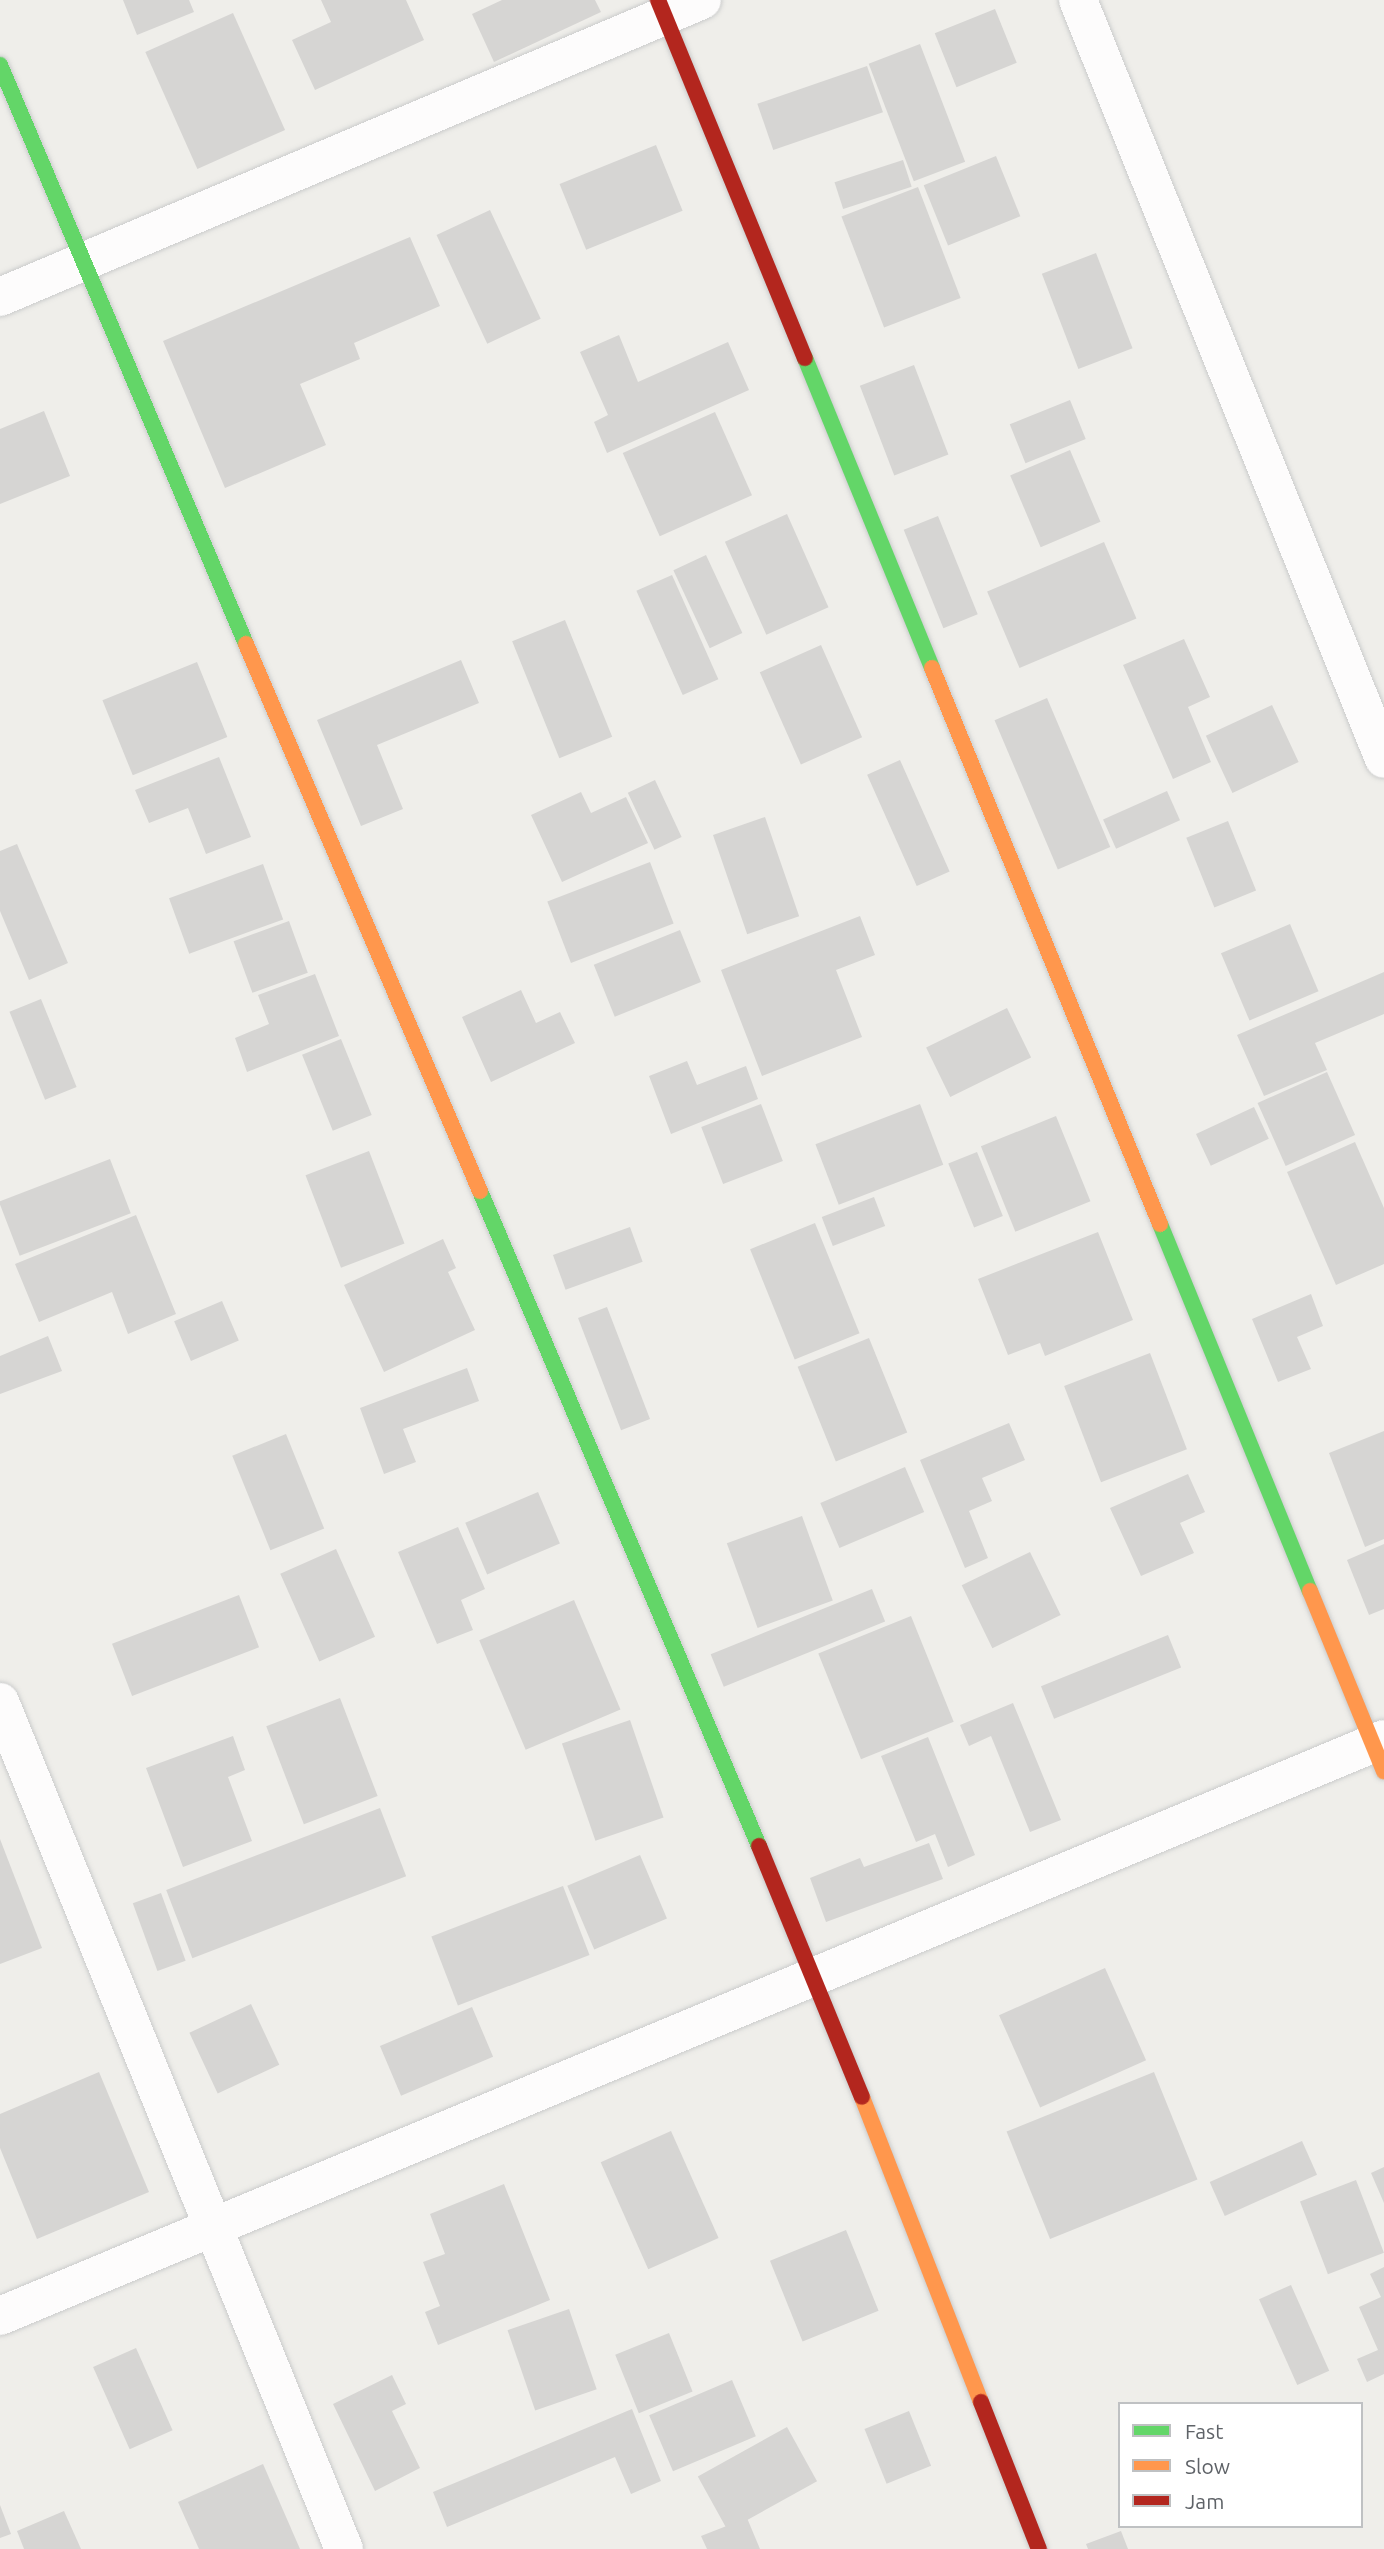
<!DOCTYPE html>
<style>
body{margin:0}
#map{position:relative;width:1384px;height:2549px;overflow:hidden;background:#efeeea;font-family:Ubuntu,sans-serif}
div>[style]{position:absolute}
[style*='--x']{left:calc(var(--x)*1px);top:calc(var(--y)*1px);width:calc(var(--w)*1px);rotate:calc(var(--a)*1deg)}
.building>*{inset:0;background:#d6d5d3;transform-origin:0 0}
.roads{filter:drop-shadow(0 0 2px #cbcccc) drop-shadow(0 0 2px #cbcccc)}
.street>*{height:38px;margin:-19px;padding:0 19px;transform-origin:19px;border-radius:19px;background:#fdfcfc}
.fast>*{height:16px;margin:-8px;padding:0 8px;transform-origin:8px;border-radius:8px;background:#63d668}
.slow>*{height:16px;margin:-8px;padding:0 8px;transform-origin:8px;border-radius:8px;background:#ff974d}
.jam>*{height:16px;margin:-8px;padding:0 8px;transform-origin:8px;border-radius:8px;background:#b3261e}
span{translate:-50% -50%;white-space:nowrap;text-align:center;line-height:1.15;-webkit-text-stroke:7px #fff;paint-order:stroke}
.legend{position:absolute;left:1118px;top:2402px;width:245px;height:126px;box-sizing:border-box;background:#fff;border:2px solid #bfc1c3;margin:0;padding:9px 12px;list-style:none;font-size:21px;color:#5f6368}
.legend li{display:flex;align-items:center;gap:14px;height:35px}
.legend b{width:35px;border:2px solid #bfc1c3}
</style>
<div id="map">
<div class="building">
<div style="clip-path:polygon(123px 0,189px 0,194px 12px,137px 35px)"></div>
<div style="clip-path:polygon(321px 0,406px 0,424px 40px,315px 90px,292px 40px,331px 22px)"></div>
<div style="clip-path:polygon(502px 0,595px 0,601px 12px,494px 62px,472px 14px)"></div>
<div style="left:995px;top:9px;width:58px;height:65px;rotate:68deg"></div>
<div style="left:233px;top:13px;width:128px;height:96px;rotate:66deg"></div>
<div style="left:920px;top:44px;width:126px;height:55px;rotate:69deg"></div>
<div style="left:867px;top:66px;width:49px;height:116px;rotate:71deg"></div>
<div style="left:656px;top:145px;width:71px;height:104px;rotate:68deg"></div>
<div style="left:996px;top:156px;width:65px;height:78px;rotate:68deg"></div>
<div style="left:903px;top:160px;width:28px;height:72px;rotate:72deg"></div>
<div style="left:918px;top:187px;width:119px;height:82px;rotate:69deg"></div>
<div style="left:490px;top:210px;width:120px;height:59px;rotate:65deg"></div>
<div style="clip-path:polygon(410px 237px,440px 306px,354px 343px,360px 359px,300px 384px,326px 445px,225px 488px,163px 341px)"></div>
<div style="left:1096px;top:253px;width:102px;height:58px;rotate:69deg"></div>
<div style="clip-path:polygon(619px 335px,638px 382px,728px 342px,749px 390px,607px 453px,594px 422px,608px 415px,580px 352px)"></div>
<div style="left:914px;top:365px;width:96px;height:58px;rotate:69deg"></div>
<div style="left:1070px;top:400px;width:42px;height:65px;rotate:68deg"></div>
<div style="clip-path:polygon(44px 411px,70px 476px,0 504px,0 429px)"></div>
<div style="left:715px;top:412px;width:91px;height:101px;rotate:66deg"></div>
<div style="left:1070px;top:450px;width:78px;height:65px;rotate:67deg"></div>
<div style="left:787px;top:514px;width:102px;height:68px;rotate:66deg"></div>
<div style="left:938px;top:516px;width:106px;height:37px;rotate:68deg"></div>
<div style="left:1104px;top:542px;width:83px;height:127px;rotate:67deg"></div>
<div style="left:706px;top:555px;width:86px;height:36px;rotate:65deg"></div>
<div style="left:672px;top:575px;width:114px;height:39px;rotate:66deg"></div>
<div style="left:565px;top:620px;width:126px;height:57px;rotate:68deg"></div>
<div style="clip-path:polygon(1184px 639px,1210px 697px,1188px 707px,1211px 762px,1173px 779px,1123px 665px)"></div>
<div style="left:821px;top:645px;width:101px;height:67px;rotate:66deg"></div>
<div style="clip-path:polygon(461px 660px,479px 703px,377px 745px,403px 809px,361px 826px,317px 720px)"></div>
<div style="left:197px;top:662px;width:81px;height:102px;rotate:68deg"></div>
<div style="left:1047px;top:698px;width:162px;height:57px;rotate:67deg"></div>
<div style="left:1272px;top:705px;width:63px;height:73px;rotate:65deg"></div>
<div style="clip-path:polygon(219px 757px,251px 837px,206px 854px,188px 808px,149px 823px,135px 790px)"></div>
<div style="left:900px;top:760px;width:122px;height:36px;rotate:66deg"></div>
<div style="left:655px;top:780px;width:63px;height:30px;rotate:65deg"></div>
<div style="left:1167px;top:791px;width:32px;height:70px;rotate:66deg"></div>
<div style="clip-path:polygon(581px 792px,591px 813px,626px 797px,648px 843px,562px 882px,531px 815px)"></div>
<div style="left:765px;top:817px;width:105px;height:55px;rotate:71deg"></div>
<div style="left:1228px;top:821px;width:75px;height:45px;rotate:68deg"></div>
<div style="clip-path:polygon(17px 844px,68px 963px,29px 980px,0 911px,0 851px)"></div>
<div style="left:650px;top:862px;width:66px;height:110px;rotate:69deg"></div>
<div style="left:263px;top:864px;width:59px;height:100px;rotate:70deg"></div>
<div style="clip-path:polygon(860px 916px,875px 955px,836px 970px,862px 1037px,762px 1076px,721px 970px)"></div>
<div style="left:289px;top:921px;width:55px;height:59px;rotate:70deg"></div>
<div style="left:1290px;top:924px;width:73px;height:75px;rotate:67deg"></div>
<div style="left:680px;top:930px;width:56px;height:93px;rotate:68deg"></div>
<div style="clip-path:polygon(1384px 972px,1384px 1014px,1315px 1043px,1327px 1070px,1264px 1096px,1237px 1035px)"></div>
<div style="clip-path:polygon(315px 974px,339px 1036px,247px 1072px,235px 1038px,269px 1024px,258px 995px)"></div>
<div style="clip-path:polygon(521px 990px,536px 1023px,560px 1012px,575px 1043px,491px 1082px,462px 1017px)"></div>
<div style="left:41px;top:999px;width:95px;height:34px;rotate:68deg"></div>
<div style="left:1007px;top:1008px;width:55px;height:90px;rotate:64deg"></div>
<div style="left:341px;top:1039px;width:82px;height:42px;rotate:68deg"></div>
<div style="clip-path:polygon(687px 1061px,697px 1085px,746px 1066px,758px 1099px,671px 1134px,649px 1076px)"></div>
<div style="left:1327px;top:1072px;width:69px;height:76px;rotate:66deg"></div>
<div style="left:761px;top:1104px;width:61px;height:64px;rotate:69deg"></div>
<div style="left:920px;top:1104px;width:65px;height:112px;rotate:69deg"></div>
<div style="left:1254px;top:1107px;width:35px;height:64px;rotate:65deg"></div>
<div style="left:1056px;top:1116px;width:92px;height:81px;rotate:68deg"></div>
<div style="clip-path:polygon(1355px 1142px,1384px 1208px,1384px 1264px,1336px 1285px,1287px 1172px)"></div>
<div style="left:369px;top:1151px;width:99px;height:68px;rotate:69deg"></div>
<div style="left:977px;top:1152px;width:69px;height:31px;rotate:68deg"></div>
<div style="left:110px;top:1159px;width:58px;height:119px;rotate:69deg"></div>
<div style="left:874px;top:1197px;width:31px;height:56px;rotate:69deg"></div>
<div style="clip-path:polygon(136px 1215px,176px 1314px,128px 1334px,112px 1292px,39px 1322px,15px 1264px)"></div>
<div style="left:815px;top:1223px;width:119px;height:70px;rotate:68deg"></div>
<div style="left:630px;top:1227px;width:37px;height:82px;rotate:70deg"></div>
<div style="clip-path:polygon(1098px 1232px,1133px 1320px,1045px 1356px,1040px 1343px,1008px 1355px,978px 1279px)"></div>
<div style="clip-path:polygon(443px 1239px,456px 1268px,448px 1272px,475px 1330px,384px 1372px,344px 1285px)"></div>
<div style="clip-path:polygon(1311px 1294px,1323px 1326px,1297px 1337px,1311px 1369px,1278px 1382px,1252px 1319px)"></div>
<div style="left:222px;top:1301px;width:43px;height:52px;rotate:67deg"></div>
<div style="left:607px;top:1307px;width:120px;height:31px;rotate:69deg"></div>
<div style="clip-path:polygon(48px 1336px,62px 1371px,0 1394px,0 1356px)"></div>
<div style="left:869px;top:1338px;width:102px;height:77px;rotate:68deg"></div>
<div style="left:1150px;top:1353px;width:103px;height:92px;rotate:69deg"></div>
<div style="clip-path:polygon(467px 1368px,479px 1401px,403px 1429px,416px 1462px,384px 1474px,360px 1408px)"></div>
<div style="clip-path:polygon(1009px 1423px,1025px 1460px,982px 1478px,992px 1501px,969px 1511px,988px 1558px,965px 1568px,920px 1460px)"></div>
<div style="clip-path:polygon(1384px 1431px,1384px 1539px,1365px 1547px,1329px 1453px)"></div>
<div style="left:286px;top:1434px;width:102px;height:58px;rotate:68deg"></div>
<div style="left:905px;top:1467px;width:49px;height:92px;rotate:67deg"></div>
<div style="clip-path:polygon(1188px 1474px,1205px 1512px,1180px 1523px,1194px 1553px,1141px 1576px,1110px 1508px)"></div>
<div style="left:538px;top:1492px;width:56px;height:79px;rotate:67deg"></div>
<div style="left:802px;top:1516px;width:90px;height:80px;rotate:70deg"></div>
<div style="clip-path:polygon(458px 1527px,485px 1589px,461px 1600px,473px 1630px,437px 1644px,398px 1552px)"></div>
<div style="clip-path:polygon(1384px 1544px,1384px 1609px,1369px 1615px,1347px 1560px)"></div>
<div style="left:336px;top:1549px;width:96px;height:61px;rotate:66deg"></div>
<div style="left:1030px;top:1552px;width:70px;height:76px;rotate:64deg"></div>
<div style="left:872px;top:1589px;width:35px;height:174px;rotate:68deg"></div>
<div style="left:239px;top:1595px;width:56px;height:136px;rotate:69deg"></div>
<div style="left:574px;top:1600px;width:119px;height:103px;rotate:67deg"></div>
<div style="left:911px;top:1616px;width:114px;height:100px;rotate:68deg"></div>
<div style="left:1168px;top:1635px;width:35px;height:137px;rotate:68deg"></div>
<div style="left:340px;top:1698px;width:105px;height:79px;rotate:69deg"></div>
<div style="clip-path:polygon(1013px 1703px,1061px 1820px,1030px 1832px,991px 1736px,969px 1746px,960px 1725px)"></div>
<div style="left:630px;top:1720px;width:103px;height:72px;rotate:71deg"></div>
<div style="clip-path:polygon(233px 1736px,245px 1770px,228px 1777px,252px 1841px,183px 1867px,146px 1768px)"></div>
<div style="clip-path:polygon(928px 1737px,975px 1855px,948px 1867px,935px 1834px,916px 1842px,881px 1756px)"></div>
<div style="left:380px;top:1808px;width:73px;height:229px;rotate:69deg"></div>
<div style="clip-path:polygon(0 1839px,42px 1948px,0 1964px)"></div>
<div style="clip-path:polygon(929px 1843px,943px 1879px,826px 1922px,810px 1878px,860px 1858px,864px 1867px)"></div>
<div style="left:640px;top:1855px;width:69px;height:79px;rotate:67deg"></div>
<div style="left:563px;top:1886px;width:74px;height:141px;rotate:69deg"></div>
<div style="left:161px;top:1893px;width:72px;height:30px;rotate:70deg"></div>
<div style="left:1105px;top:1968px;width:101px;height:116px;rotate:66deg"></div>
<div style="left:251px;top:2004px;width:67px;height:68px;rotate:65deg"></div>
<div style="left:472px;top:2007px;width:54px;height:100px;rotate:67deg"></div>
<div style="clip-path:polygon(99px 2072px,149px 2192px,37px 2239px,0 2148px,0 2114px)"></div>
<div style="left:1154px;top:2072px;width:116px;height:159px;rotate:68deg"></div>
<div style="left:671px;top:2131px;width:117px;height:77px;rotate:66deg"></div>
<div style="left:1302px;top:2141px;width:37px;height:101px;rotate:66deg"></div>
<div style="clip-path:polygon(1384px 2167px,1384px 2203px,1371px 2173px)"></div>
<div style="left:1356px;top:2180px;width:78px;height:60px;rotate:69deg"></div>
<div style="clip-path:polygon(504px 2184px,550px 2300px,438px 2345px,425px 2312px,440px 2306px,423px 2262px,445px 2254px,430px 2214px)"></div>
<div style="left:846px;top:2230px;width:87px;height:82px;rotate:68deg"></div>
<div style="clip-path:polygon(1384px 2267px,1384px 2374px,1367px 2382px,1357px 2359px,1378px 2350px,1359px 2307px,1381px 2297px,1370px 2274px)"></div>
<div style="left:1291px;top:2285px;width:94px;height:35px;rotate:66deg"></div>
<div style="left:569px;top:2309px;width:85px;height:65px;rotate:71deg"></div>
<div style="left:669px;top:2333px;width:63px;height:58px;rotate:68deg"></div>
<div style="left:136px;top:2348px;width:90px;height:47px;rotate:66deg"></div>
<div style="clip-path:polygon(392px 2375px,406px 2404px,392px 2411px,420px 2468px,375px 2491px,333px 2404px)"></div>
<div style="left:732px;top:2380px;width:61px;height:90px;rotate:67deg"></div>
<div style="clip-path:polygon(632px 2409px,661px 2481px,631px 2494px,615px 2457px,447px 2527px,433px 2492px)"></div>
<div style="left:909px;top:2411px;width:59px;height:48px;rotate:68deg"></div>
<div style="left:787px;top:2427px;width:62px;height:102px;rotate:61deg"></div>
<div style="clip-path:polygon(263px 2464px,300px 2549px,199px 2549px,178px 2502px)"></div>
<div style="clip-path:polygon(0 2505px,11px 2534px,0 2538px)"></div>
<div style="clip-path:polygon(64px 2511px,81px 2549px,24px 2549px,17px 2531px)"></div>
<div style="clip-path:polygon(747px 2518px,760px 2549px,707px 2549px,701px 2536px)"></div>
<div style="clip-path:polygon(1121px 2531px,1128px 2549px,1088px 2549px,1086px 2544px)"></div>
</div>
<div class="roads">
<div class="street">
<div style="--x:1078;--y:0;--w:818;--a:68.04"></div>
<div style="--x:0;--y:297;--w:762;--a:-22.93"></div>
<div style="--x:0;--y:1702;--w:914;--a:67.9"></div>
<div style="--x:0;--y:2316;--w:1499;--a:-22.63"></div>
</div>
<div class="fast">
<div style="--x:0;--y:65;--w:629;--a:66.98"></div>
<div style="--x:805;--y:358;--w:335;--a:67.7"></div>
<div style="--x:480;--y:1191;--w:712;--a:66.93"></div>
<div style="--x:1160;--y:1224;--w:396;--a:67.8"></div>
</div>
<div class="slow">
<div style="--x:246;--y:644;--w:595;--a:66.84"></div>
<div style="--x:932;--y:668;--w:601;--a:67.7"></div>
<div style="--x:1310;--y:1591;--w:195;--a:67.7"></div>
<div style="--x:862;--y:2097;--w:327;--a:68.7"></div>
</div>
<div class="jam">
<div style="--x:658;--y:0;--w:387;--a:67.7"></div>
<div style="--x:759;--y:1846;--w:271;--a:67.7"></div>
<div style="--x:981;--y:2402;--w:158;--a:68.5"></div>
</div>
</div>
<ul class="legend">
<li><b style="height:9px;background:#63d668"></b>Fast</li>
<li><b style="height:9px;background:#ff974d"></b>Slow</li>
<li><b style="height:9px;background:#b3261e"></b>Jam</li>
</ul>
</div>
